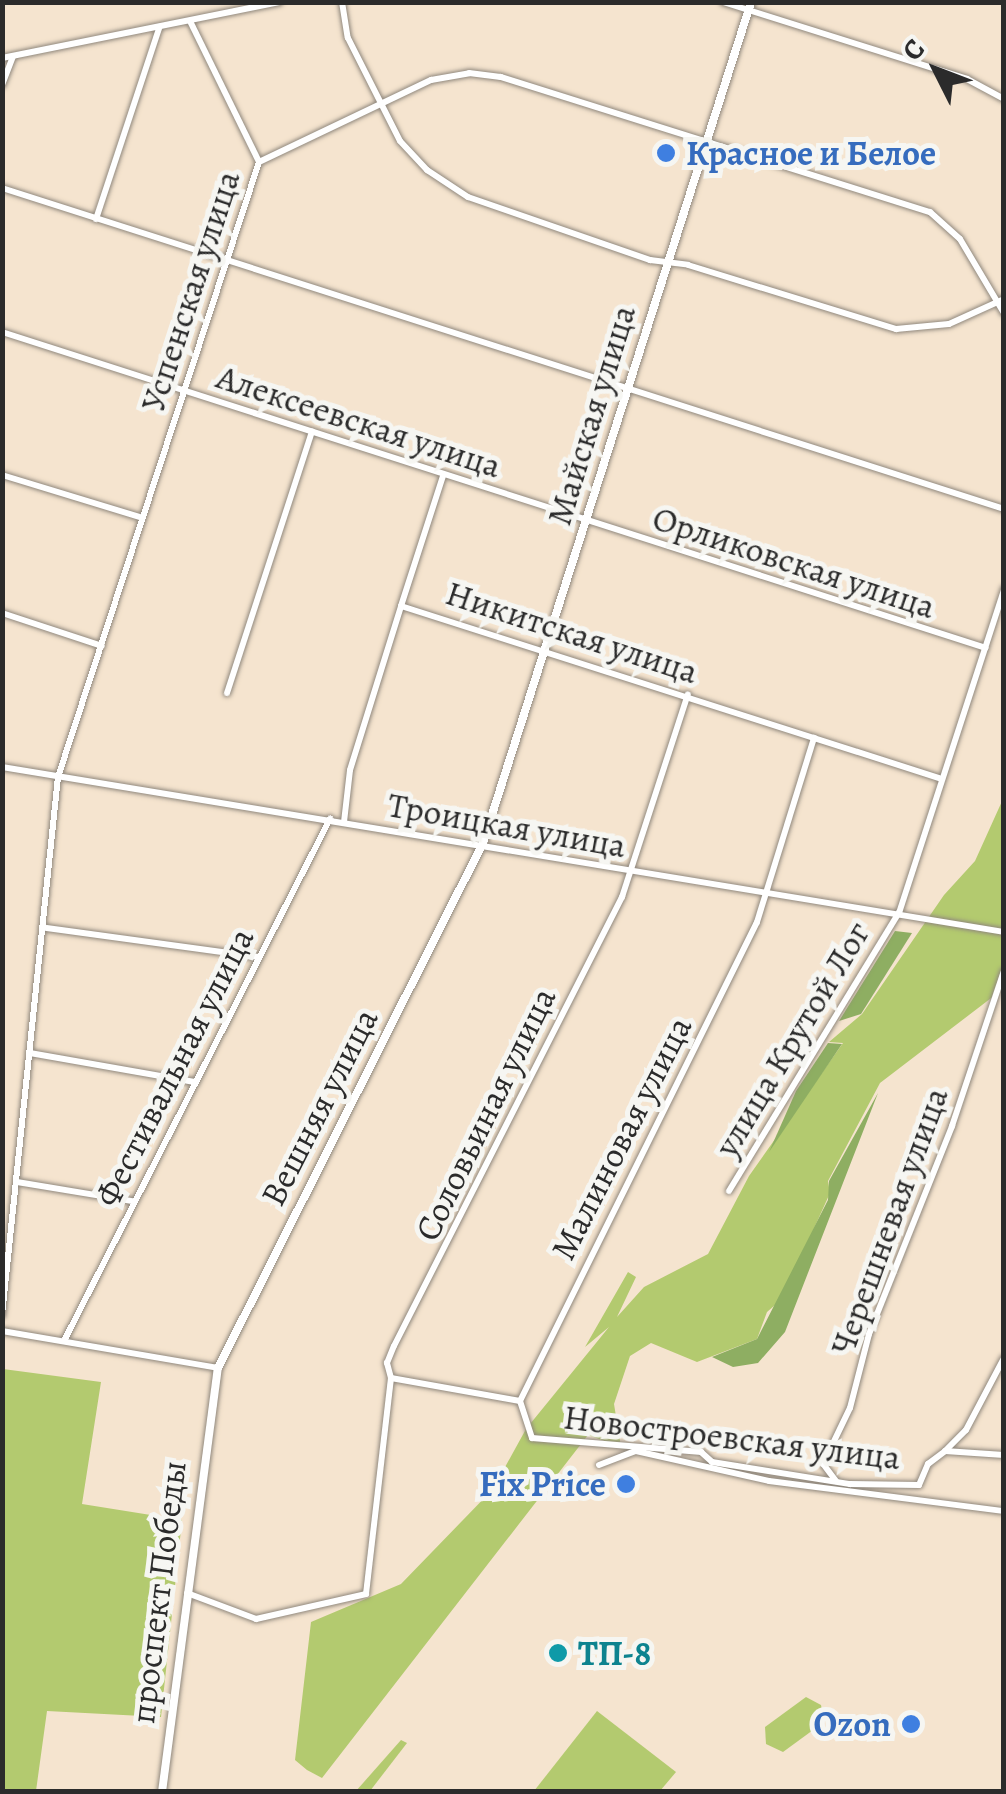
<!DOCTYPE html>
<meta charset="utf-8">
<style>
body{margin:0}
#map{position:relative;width:1006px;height:1794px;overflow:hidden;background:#f5e4cf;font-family:Alegreya,serif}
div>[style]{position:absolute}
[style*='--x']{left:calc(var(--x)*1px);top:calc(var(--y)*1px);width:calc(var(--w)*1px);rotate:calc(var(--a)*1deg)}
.green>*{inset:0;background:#b3ca6f}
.forest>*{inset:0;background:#8eae62}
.roads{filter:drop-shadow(0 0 2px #90887d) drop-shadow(0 0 2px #90887d)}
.minor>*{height:6px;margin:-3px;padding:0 3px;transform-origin:3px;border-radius:3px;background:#fff}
.tertiary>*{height:8px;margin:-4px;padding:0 4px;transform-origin:4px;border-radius:4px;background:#fff}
.dots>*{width:28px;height:28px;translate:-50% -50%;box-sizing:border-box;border:5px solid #f6f6f2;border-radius:50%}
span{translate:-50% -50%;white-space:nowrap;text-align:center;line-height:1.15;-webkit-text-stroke:10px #f6f6f2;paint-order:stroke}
.shop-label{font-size:35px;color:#366cbe;font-weight:700}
.left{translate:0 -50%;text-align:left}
.right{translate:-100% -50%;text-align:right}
.street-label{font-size:35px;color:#2b2b2b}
.culture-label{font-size:35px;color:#0d838f;font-weight:700}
.frame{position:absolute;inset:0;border:5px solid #2b2b2b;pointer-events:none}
.north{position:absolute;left:886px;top:20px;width:100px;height:100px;-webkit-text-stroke:8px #f6f6f2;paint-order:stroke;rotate:312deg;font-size:28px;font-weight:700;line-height:40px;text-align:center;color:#2b2b2b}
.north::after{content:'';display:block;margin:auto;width:35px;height:45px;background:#2b2b2b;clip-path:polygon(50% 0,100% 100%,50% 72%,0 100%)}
</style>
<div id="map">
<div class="green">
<div style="clip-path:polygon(1003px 799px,1003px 989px,880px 1083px,828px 1181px,830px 1193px,782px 1299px,767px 1312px,757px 1339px,697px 1362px,651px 1343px,630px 1356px,614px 1404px,621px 1447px,588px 1435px,322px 1778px,307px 1770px,295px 1760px,311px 1622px,401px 1584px,493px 1489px,526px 1429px,609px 1327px,585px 1347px,628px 1272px,636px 1277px,617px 1317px,644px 1287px,708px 1254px,749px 1176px,843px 1043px,829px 1042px,862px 1014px,944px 895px,975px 861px)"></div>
<div style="clip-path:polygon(3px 1369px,101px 1382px,82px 1504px,182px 1520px,161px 1717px,47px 1711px,36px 1791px,3px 1791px)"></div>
<div style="clip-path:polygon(806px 1697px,821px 1705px,824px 1722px,783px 1752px,766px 1744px,765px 1727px)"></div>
<div style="clip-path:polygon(597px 1711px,676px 1772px,660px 1791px,534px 1791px)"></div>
<div style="clip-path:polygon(401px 1740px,407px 1743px,370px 1791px,356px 1791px)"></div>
</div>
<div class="forest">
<div style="clip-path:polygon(895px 931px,912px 933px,861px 1014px,839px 1021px)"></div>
<div style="clip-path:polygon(828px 1043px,842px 1044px,769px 1152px,796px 1091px)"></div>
<div style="clip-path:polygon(878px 1093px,785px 1332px,758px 1363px,733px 1367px,712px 1357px,757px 1339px,828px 1200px,829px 1181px)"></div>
</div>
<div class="roads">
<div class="minor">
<div style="--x:342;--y:2;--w:36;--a:81"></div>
<div style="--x:348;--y:38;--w:115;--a:63.2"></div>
<div style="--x:400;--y:141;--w:40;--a:47"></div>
<div style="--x:427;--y:170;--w:49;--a:33.4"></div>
<div style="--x:468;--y:197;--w:193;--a:19.1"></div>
<div style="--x:650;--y:260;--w:38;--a:7"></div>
<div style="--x:688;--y:265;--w:218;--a:17.1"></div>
<div style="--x:896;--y:329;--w:53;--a:-5.4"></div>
<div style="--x:949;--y:324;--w:60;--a:-24.4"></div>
<div style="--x:723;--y:2;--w:256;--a:17.5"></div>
<div style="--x:967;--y:79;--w:42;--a:28.4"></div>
<div style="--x:190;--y:21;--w:157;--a:63.9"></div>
<div style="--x:2;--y:58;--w:283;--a:-11.4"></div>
<div style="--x:2;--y:85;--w:31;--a:-69"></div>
<div style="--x:2;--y:188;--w:1052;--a:17.76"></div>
<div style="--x:96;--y:219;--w:201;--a:-71.7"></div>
<div style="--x:2;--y:332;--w:1033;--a:17.8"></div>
<div style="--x:2;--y:475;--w:147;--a:17"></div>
<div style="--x:401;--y:606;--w:137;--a:-72.1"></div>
<div style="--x:2;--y:613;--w:105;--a:18.3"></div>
<div style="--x:227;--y:693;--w:275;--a:-72"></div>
<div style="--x:2;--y:767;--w:1015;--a:9.35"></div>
<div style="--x:344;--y:822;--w:52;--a:-83.4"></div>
<div style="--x:350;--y:770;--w:172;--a:-72.7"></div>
<div style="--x:401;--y:606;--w:565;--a:17.73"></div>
<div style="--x:46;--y:928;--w:215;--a:7.8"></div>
<div style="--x:30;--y:1053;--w:167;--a:10"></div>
<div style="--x:17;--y:1182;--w:117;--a:9.4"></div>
<div style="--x:729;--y:1191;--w:326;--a:-58.6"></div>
<div style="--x:899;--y:913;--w:341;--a:-72"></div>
<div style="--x:2;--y:1315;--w:541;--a:-84.06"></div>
<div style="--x:58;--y:777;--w:647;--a:-71.9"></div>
<div style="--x:259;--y:162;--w:191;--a:-25.5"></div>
<div style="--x:431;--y:80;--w:39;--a:-10"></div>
<div style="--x:469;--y:73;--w:32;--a:7"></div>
<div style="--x:501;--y:77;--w:450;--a:17.5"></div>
<div style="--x:930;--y:212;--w:40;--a:42"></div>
<div style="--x:960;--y:239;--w:86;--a:59.3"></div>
<div style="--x:2;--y:1331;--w:219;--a:9.7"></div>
<div style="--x:65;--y:1339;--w:584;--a:-63"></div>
<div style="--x:391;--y:1378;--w:16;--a:-105"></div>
<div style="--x:387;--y:1363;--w:18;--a:-68"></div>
<div style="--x:394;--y:1346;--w:504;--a:-63.08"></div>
<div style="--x:622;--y:897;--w:213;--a:-72"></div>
<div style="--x:520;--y:1401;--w:534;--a:-63.67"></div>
<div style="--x:757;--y:922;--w:193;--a:-72.8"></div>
<div style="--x:946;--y:1450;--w:28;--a:-45"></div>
<div style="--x:966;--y:1430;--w:81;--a:-62.2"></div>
<div style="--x:599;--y:1465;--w:40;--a:-21"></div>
<div style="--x:636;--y:1451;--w:136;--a:12.7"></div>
<div style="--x:769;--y:1481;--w:237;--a:7.3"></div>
<div style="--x:836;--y:1481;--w:21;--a:-127"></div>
<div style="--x:823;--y:1464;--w:62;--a:-64.3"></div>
<div style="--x:850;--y:1408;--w:76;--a:-75.6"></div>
<div style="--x:869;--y:1334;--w:224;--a:-68.2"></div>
<div style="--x:952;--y:1126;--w:163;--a:-71.5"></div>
<div style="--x:187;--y:1593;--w:74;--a:20.6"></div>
<div style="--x:256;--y:1619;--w:113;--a:-12.8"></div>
<div style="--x:366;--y:1594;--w:217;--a:-83.4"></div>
<div style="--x:391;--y:1378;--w:131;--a:10.1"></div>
<div style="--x:520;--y:1401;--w:39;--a:72"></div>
<div style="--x:532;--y:1438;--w:170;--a:4.7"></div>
<div style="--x:701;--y:1452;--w:15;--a:42"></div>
<div style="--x:712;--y:1462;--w:140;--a:9.1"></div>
<div style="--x:850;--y:1484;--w:69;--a:0.8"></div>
<div style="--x:919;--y:1485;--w:23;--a:-67"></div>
<div style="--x:928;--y:1464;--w:21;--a:-37"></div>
<div style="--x:945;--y:1451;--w:59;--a:3.9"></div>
</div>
<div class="tertiary">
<div style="--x:162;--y:1792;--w:428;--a:-82.5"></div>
<div style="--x:218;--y:1368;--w:588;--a:-63.22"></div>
<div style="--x:483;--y:843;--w:883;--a:-72.32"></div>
</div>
</div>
<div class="dots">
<div style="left:666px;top:153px;background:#3f7fe0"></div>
<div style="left:626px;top:1484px;background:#3f7fe0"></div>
<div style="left:558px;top:1653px;background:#0f9aa8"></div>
<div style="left:911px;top:1724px;background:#3f7fe0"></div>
</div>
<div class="shop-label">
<span class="left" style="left:686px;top:153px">Красное и Белое</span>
<span class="right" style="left:606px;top:1484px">Fix Price</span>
<span class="right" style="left:891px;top:1724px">Ozon</span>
</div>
<div class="street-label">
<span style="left:190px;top:291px;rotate:-72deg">Успенская улица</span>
<span style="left:591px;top:415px;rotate:-73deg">Майская улица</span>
<span style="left:359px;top:421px;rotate:18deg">Алексеевская улица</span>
<span style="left:794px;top:562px;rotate:18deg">Орликовская улица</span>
<span style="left:572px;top:632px;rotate:18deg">Никитская улица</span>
<span style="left:507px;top:825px;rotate:10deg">Троицкая улица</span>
<span style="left:792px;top:1039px;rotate:-59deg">улица Крутой Лог</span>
<span style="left:174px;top:1067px;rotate:-63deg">Фестивальная улица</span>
<span style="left:319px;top:1107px;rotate:-63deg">Вешняя улица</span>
<span style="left:485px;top:1114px;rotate:-64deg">Соловьиная улица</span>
<span style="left:621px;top:1138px;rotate:-63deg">Малиновая улица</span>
<span style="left:889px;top:1221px;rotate:-70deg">Черешневая улица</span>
<span style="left:732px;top:1437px;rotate:7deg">Новостроевская улица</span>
<span style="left:158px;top:1592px;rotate:-83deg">проспект Победы</span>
</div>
<div class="culture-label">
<span class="left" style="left:578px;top:1653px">ТП-8</span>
</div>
<div class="frame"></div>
<div class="north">С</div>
</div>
